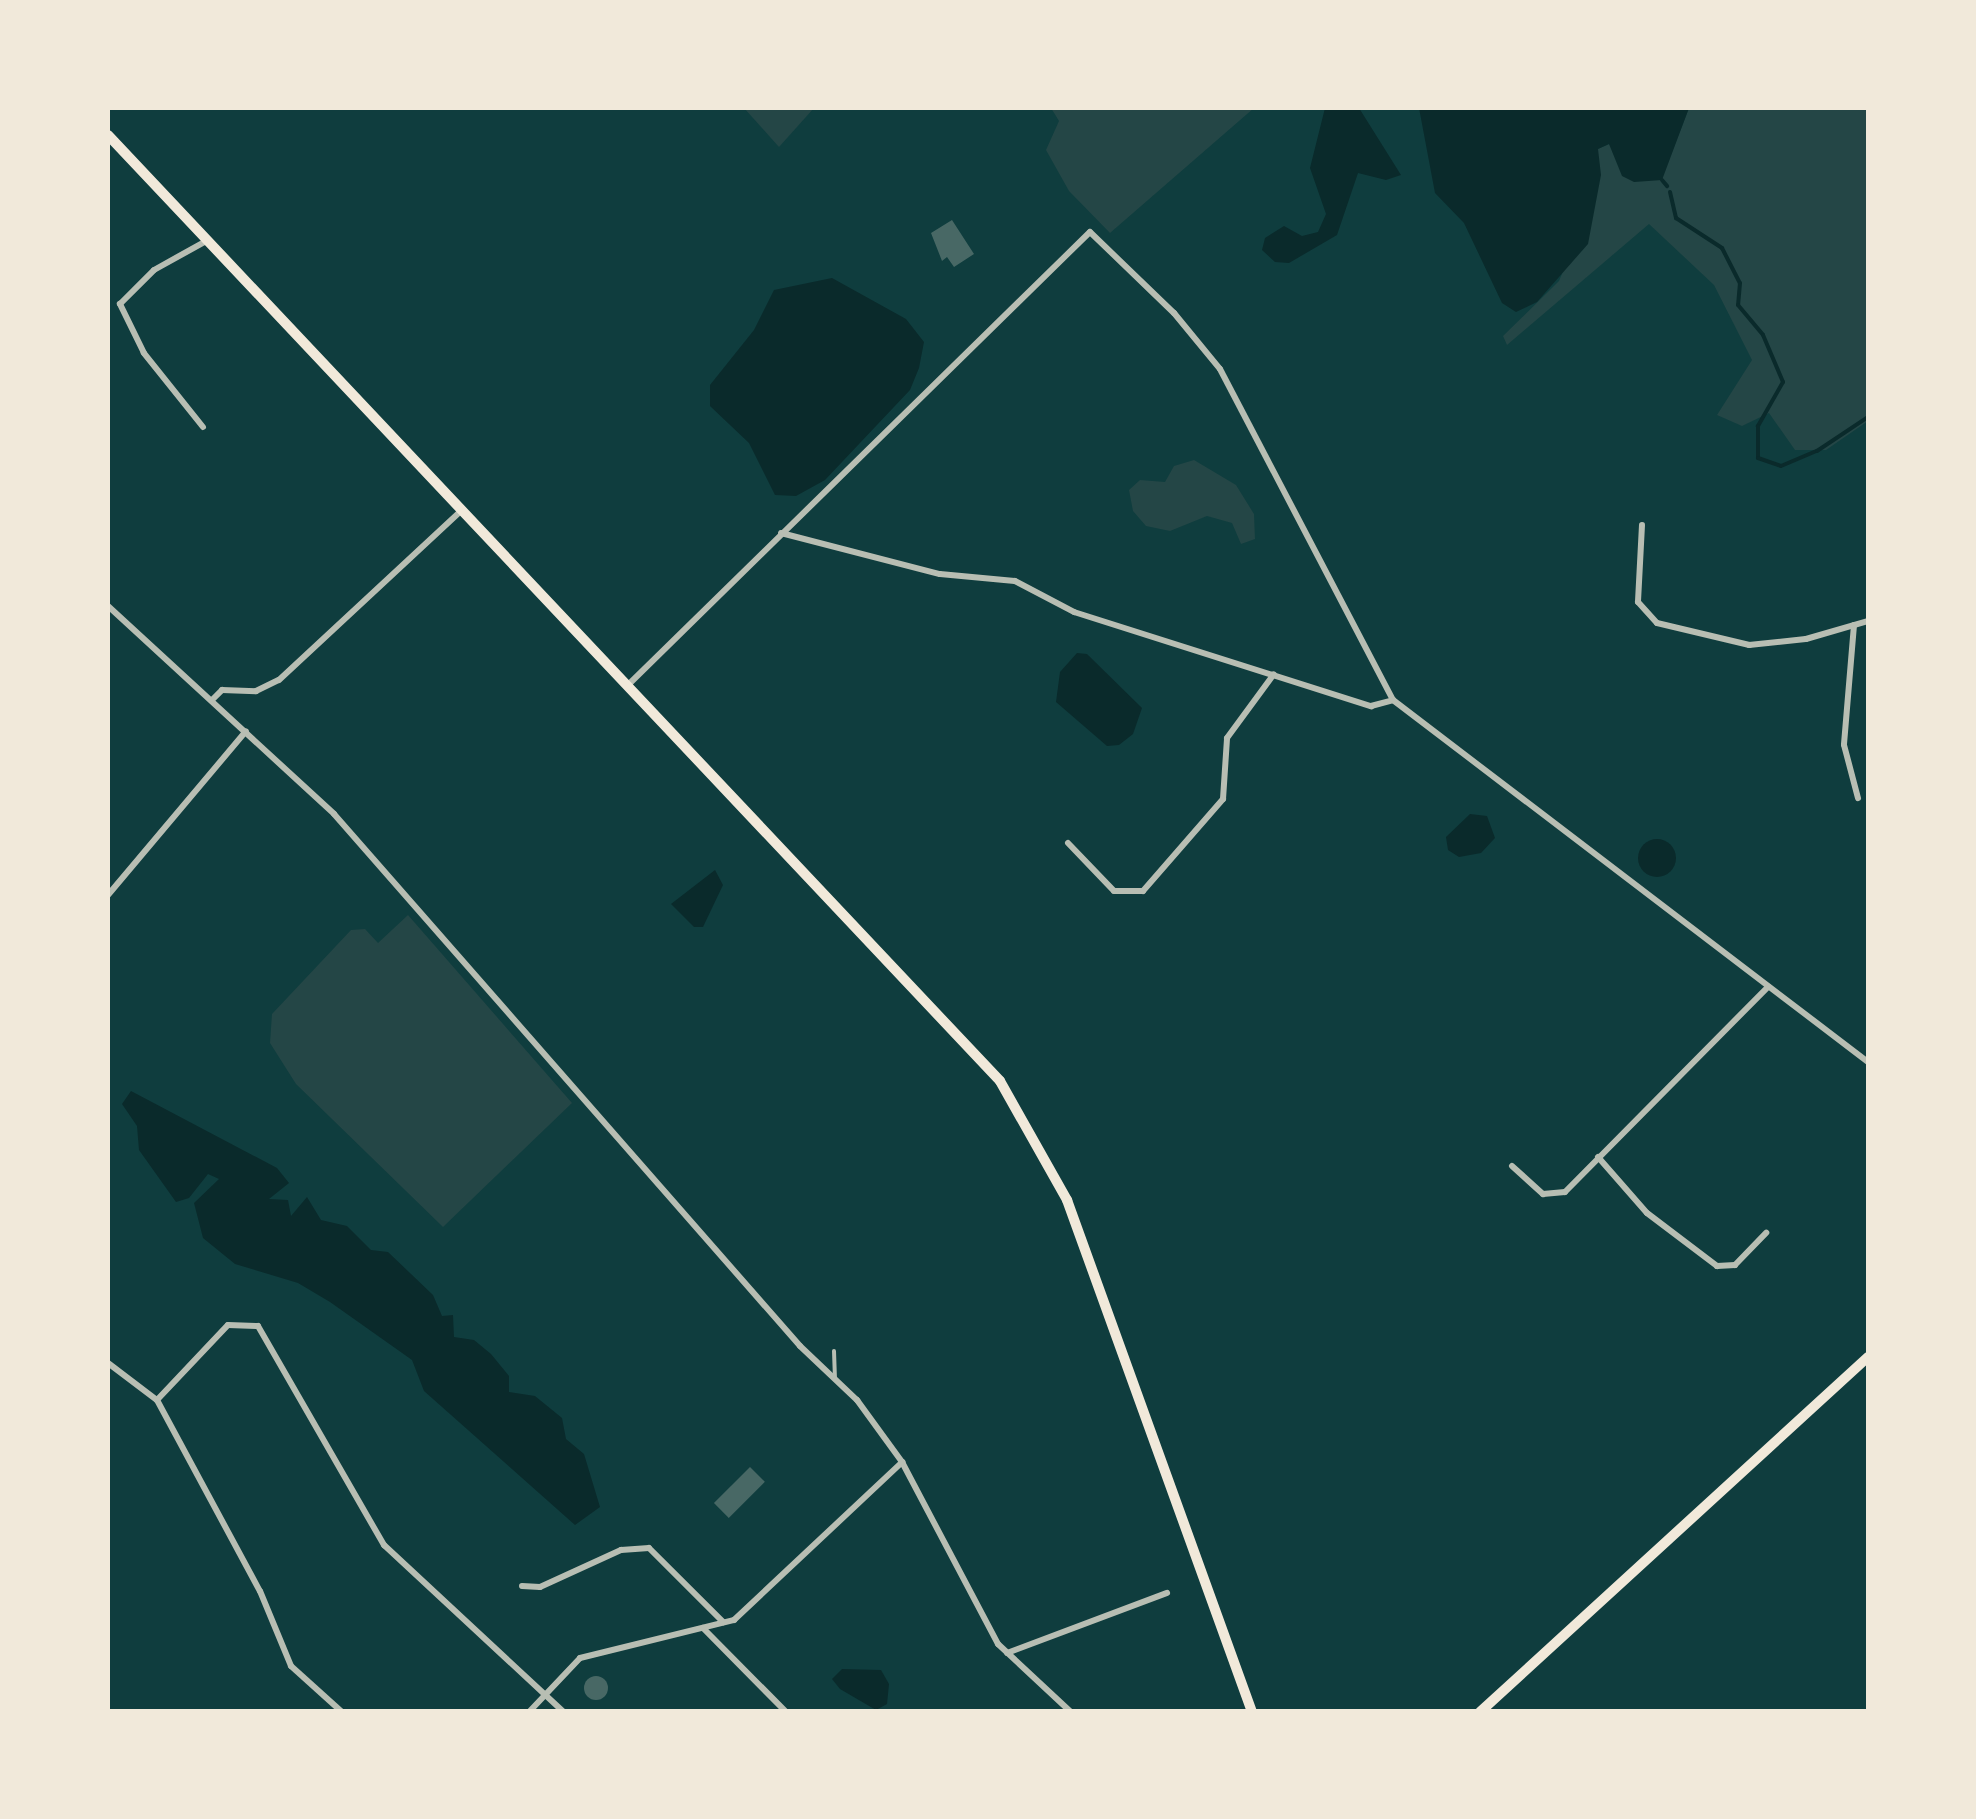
<!DOCTYPE html>
<style>
body{margin:0}
#map{position:relative;width:1976px;height:1819px;overflow:hidden;background:#0f3d3e;font-family:Montserrat,sans-serif}
div>[style]{position:absolute}
[style*='--x']{left:calc(var(--x)*1px);top:calc(var(--y)*1px);width:calc(var(--w)*1px);rotate:calc(var(--a)*1deg)}
.green>*{inset:0;background:#244646}
.water>*{inset:0;background:#0a2a2b}
.round{border-radius:50%}
.stream>*{height:4px;margin:-2px;padding:0 2px;transform-origin:2px;border-radius:2px;background:#0a2a2b}
.building>*{inset:0;background:#486865;transform-origin:0 0}
.service>*{height:4px;margin:-2px;padding:0 2px;transform-origin:2px;border-radius:2px;background:#b8beb3}
.minor>*{height:6px;margin:-3px;padding:0 3px;transform-origin:3px;border-radius:3px;background:#b8beb3}
.primary>*{height:10px;margin:-5px;padding:0 5px;transform-origin:5px;border-radius:5px;background:#f1e9da}
span{translate:-50% -50%;white-space:nowrap;text-align:center;line-height:1.15;-webkit-text-stroke:8px #f1e9da;paint-order:stroke}
.frame{position:absolute;inset:0;border:110px solid #f1e9da;pointer-events:none}
</style>
<div id="map">
<div class="green">
<div style="clip-path:polygon(744px 108px,814px 108px,779px 147px)"></div>
<div style="clip-path:polygon(1051px 108px,1254px 108px,1110px 233px,1069px 191px,1046px 150px,1059px 121px)"></div>
<div style="clip-path:polygon(1689px 108px,1868px 108px,1868px 421px,1826px 450px,1795px 450px,1769px 413px,1742px 426px,1717px 415px,1752px 360px,1714px 285px,1649px 224px,1507px 345px,1503px 336px,1559px 281px,1595px 195px,1598px 149px,1609px 144px,1661px 180px)"></div>
<div style="clip-path:polygon(1194px 460px,1236px 485px,1254px 514px,1255px 539px,1241px 544px,1232px 523px,1207px 516px,1170px 531px,1146px 526px,1133px 511px,1129px 490px,1140px 480px,1165px 482px,1174px 466px)"></div>
<div style="clip-path:polygon(408px 915px,572px 1103px,443px 1227px,296px 1084px,270px 1043px,272px 1014px,351px 930px,365px 929px,378px 943px)"></div>
</div>
<div class="water">
<div style="clip-path:polygon(1325px 108px,1359px 108px,1401px 175px,1386px 180px,1358px 173px,1337px 235px,1289px 263px,1275px 262px,1262px 250px,1265px 238px,1284px 226px,1302px 236px,1318px 232px,1326px 214px,1310px 168px)"></div>
<div style="clip-path:polygon(1419px 108px,1689px 108px,1662px 180px,1634px 182px,1622px 176px,1609px 144px,1598px 149px,1601px 175px,1588px 244px,1537px 302px,1516px 312px,1502px 303px,1464px 223px,1435px 193px)"></div>
<div style="clip-path:polygon(832px 278px,906px 319px,924px 342px,919px 368px,910px 390px,825px 480px,796px 496px,775px 495px,749px 443px,710px 406px,710px 385px,754px 330px,774px 290px)"></div>
<div style="clip-path:polygon(1077px 653px,1087px 654px,1142px 708px,1133px 734px,1119px 745px,1107px 746px,1056px 702px,1060px 672px)"></div>
<div style="clip-path:polygon(1470px 814px,1487px 816px,1495px 838px,1481px 853px,1459px 857px,1448px 850px,1446px 837px)"></div>
<div class="round" style="left:1638px;top:839px;width:38px;height:38px"></div>
<div style="clip-path:polygon(715px 870px,723px 885px,703px 927px,694px 927px,671px 904px)"></div>
<div style="clip-path:polygon(131px 1091px,277px 1168px,289px 1183px,269px 1199px,288px 1200px,291px 1216px,307px 1197px,321px 1220px,347px 1226px,371px 1250px,388px 1252px,433px 1295px,442px 1316px,453px 1315px,454px 1337px,474px 1340px,491px 1354px,509px 1376px,509px 1392px,535px 1396px,562px 1418px,566px 1439px,584px 1454px,600px 1507px,575px 1525px,424px 1391px,412px 1360px,330px 1302px,298px 1283px,235px 1264px,203px 1238px,194px 1203px,219px 1179px,208px 1174px,189px 1198px,176px 1202px,139px 1150px,137px 1126px,122px 1104px)"></div>
<div style="clip-path:polygon(842px 1669px,881px 1670px,889px 1684px,887px 1704px,876px 1710px,840px 1689px,832px 1679px)"></div>
</div>
<div class="stream">
<div style="--x:1662;--y:180;--w:8;--a:50"></div>
<div style="--x:1670;--y:192;--w:27;--a:77"></div>
<div style="--x:1676;--y:218;--w:55;--a:33.1"></div>
<div style="--x:1722;--y:248;--w:39;--a:63"></div>
<div style="--x:1740;--y:283;--w:22;--a:95"></div>
<div style="--x:1738;--y:305;--w:39;--a:50"></div>
<div style="--x:1763;--y:335;--w:51;--a:66.9"></div>
<div style="--x:1783;--y:382;--w:51;--a:119.6"></div>
<div style="--x:1758;--y:426;--w:32;--a:90"></div>
<div style="--x:1758;--y:458;--w:24;--a:19"></div>
<div style="--x:1781;--y:466;--w:39;--a:-23"></div>
<div style="--x:1817;--y:451;--w:61;--a:-33.7"></div>
</div>
<div class="building">
<div style="clip-path:polygon(952px 220px,974px 254px,954px 267px,947px 257px,942px 261px,931px 233px)"></div>
<div style="left:750px;top:1467px;width:21px;height:51px;rotate:45deg"></div>
<div class="round" style="left:584px;top:1676px;width:24px;height:24px"></div>
</div>
<div class="service">
<div style="--x:834;--y:1351;--w:26;--a:88"></div>
</div>
<div class="minor">
<div style="--x:203;--y:427;--w:95;--a:-128.6"></div>
<div style="--x:144;--y:353;--w:55;--a:-116.1"></div>
<div style="--x:120;--y:304;--w:48;--a:-45"></div>
<div style="--x:154;--y:270;--w:60;--a:-29.1"></div>
<div style="--x:1642;--y:525;--w:77;--a:93"></div>
<div style="--x:1638;--y:602;--w:28;--a:48"></div>
<div style="--x:1657;--y:623;--w:95;--a:13.4"></div>
<div style="--x:1749;--y:645;--w:57;--a:-6"></div>
<div style="--x:1806;--y:639;--w:65;--a:-16.2"></div>
<div style="--x:781;--y:533;--w:164;--a:14.5"></div>
<div style="--x:940;--y:574;--w:75;--a:5.3"></div>
<div style="--x:1015;--y:581;--w:67;--a:27.7"></div>
<div style="--x:1074;--y:612;--w:312;--a:17.6"></div>
<div style="--x:1371;--y:706;--w:23;--a:-15"></div>
<div style="--x:108;--y:606;--w:307;--a:42.6"></div>
<div style="--x:334;--y:814;--w:707;--a:48.78"></div>
<div style="--x:800;--y:1346;--w:79;--a:43.5"></div>
<div style="--x:857;--y:1400;--w:77;--a:54"></div>
<div style="--x:902;--y:1462;--w:206;--a:62.2"></div>
<div style="--x:998;--y:1644;--w:100;--a:43"></div>
<div style="--x:1854;--y:625;--w:120;--a:94.8"></div>
<div style="--x:1844;--y:745;--w:55;--a:75.2"></div>
<div style="--x:628;--y:685;--w:647;--a:-44.44"></div>
<div style="--x:1090;--y:232;--w:117;--a:44"></div>
<div style="--x:1174;--y:313;--w:72;--a:50.6"></div>
<div style="--x:1220;--y:369;--w:373;--a:62.4"></div>
<div style="--x:1393;--y:700;--w:597;--a:37.31"></div>
<div style="--x:213;--y:699;--w:13;--a:-45"></div>
<div style="--x:222;--y:690;--w:34;--a:2"></div>
<div style="--x:256;--y:691;--w:25;--a:-26"></div>
<div style="--x:279;--y:680;--w:250;--a:-42.9"></div>
<div style="--x:1068;--y:843;--w:66;--a:46.2"></div>
<div style="--x:1114;--y:891;--w:29;--a:0"></div>
<div style="--x:1143;--y:891;--w:122;--a:-49"></div>
<div style="--x:1223;--y:799;--w:61;--a:-86.2"></div>
<div style="--x:1227;--y:738;--w:79;--a:-53.7"></div>
<div style="--x:108;--y:895;--w:214;--a:-49.9"></div>
<div style="--x:1598;--y:1157;--w:74;--a:48.8"></div>
<div style="--x:1647;--y:1213;--w:88;--a:37.1"></div>
<div style="--x:1717;--y:1266;--w:18;--a:-3"></div>
<div style="--x:1735;--y:1265;--w:45;--a:-45.9"></div>
<div style="--x:1512;--y:1166;--w:42;--a:42.1"></div>
<div style="--x:1543;--y:1194;--w:22;--a:-5"></div>
<div style="--x:1565;--y:1192;--w:289;--a:-45.3"></div>
<div style="--x:108;--y:1363;--w:61;--a:37.1"></div>
<div style="--x:157;--y:1400;--w:217;--a:61.7"></div>
<div style="--x:260;--y:1591;--w:81;--a:67.5"></div>
<div style="--x:291;--y:1666;--w:69;--a:42"></div>
<div style="--x:157;--y:1400;--w:103;--a:-46.6"></div>
<div style="--x:228;--y:1325;--w:30;--a:2"></div>
<div style="--x:258;--y:1326;--w:253;--a:60.1"></div>
<div style="--x:384;--y:1545;--w:246;--a:42.9"></div>
<div style="--x:522;--y:1586;--w:18;--a:3"></div>
<div style="--x:540;--y:1587;--w:89;--a:-24.6"></div>
<div style="--x:621;--y:1550;--w:28;--a:-4"></div>
<div style="--x:649;--y:1548;--w:105;--a:45"></div>
<div style="--x:703;--y:1628;--w:118;--a:45.3"></div>
<div style="--x:1007;--y:1653;--w:171;--a:-20.6"></div>
<div style="--x:529;--y:1712;--w:74;--a:-46.6"></div>
<div style="--x:580;--y:1658;--w:159;--a:-13.9"></div>
<div style="--x:734;--y:1620;--w:231;--a:-43.2"></div>
</div>
<div class="primary">
<div style="--x:108;--y:135;--w:1300;--a:46.68"></div>
<div style="--x:1000;--y:1081;--w:137;--a:60.6"></div>
<div style="--x:1067;--y:1200;--w:544;--a:70.13"></div>
<div style="--x:1480;--y:1712;--w:526;--a:-42.46"></div>
</div>
<div class="frame"></div>
</div>
